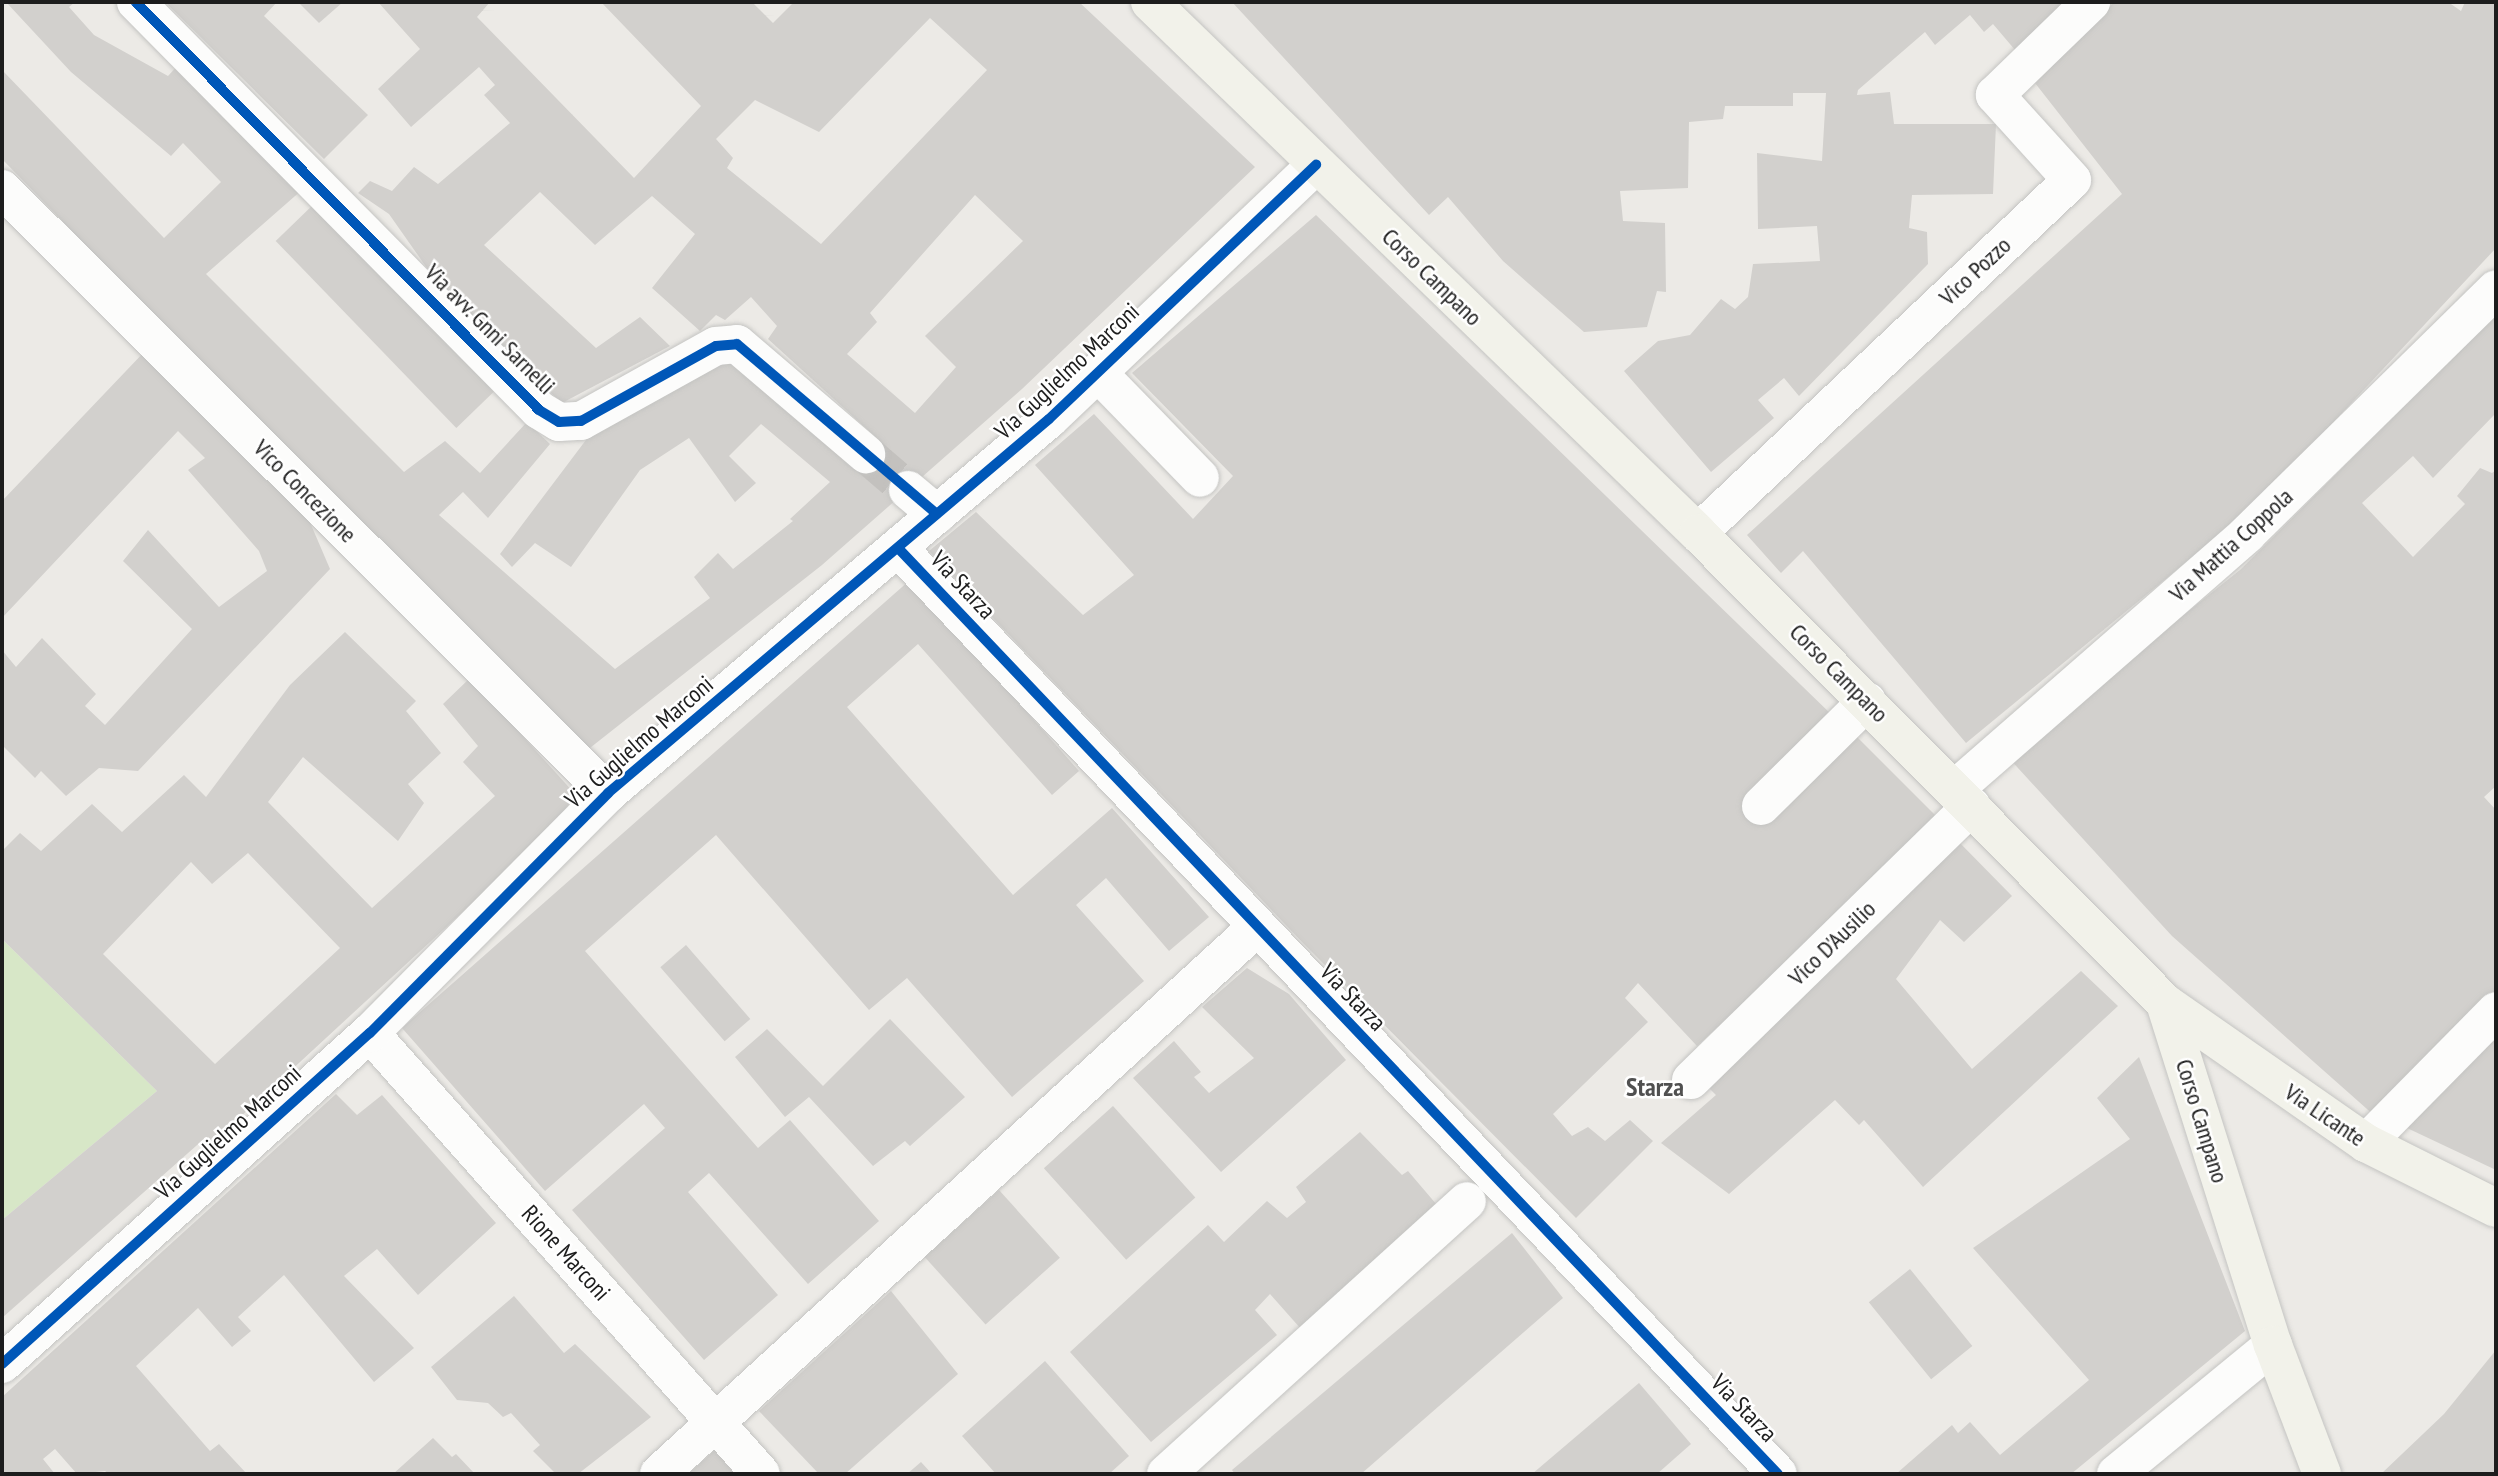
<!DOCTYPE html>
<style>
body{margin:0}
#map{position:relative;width:2498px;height:1476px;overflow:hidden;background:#eceae6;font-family:"PT Sans Narrow",sans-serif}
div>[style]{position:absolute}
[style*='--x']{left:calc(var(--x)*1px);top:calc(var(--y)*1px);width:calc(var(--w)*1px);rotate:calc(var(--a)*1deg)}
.grass>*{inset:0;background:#d7e7c7}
.building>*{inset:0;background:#d2d0cd;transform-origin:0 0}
.minor-tunnel>*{height:38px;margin-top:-19px;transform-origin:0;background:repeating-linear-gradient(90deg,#c3c1be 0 38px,transparent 0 57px)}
.roads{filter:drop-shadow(0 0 2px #c4c4c2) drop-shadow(0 0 2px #c4c4c2)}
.minor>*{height:38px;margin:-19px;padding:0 19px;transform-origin:19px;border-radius:19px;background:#fcfcfb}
.secondary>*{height:38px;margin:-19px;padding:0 19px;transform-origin:19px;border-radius:19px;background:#f2f2ea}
.cycleway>*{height:10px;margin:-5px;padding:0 5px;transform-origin:5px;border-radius:5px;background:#0057b8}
span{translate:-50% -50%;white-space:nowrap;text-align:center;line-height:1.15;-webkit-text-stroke:5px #fff;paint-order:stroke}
.street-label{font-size:24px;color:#1d1d1d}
.neighbourhood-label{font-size:26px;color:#505050;font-weight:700}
.frame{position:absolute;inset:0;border:4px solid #1d1d1d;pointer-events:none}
</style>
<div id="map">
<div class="grass">
<div style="clip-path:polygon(2px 939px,157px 1091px,2px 1220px)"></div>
</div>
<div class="building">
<div style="clip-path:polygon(evenodd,6px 2px,75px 2px,69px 7px,94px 35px,168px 76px,180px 63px,303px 189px,206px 274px,404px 472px,445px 441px,480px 473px,527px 422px,550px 444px,488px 518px,463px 492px,439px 515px,615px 669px,710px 598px,694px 577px,718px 553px,733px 569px,793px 521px,790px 519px,830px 482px,761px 424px,729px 456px,756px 483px,735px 502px,689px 438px,640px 470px,571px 567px,535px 543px,512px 567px,500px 554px,598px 424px,728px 355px,854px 465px,880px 441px,768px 339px,777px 326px,751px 297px,725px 320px,716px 315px,700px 331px,652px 288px,695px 234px,652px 196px,595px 245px,540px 192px,484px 245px,596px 348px,640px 317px,670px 346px,562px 403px,425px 278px,429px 271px,389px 214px,358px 193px,370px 181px,392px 191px,414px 167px,438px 184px,510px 123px,484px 95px,495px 85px,479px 67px,411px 127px,378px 89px,420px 49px,378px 2px,490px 2px,477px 17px,634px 178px,701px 106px,601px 2px,752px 2px,773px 23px,794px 2px,1079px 2px,1255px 167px,1022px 389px,822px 565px,581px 755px,2px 159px,2px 70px,164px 238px,221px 182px,183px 143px,171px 156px,71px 72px,6px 2px,930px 18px,987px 70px,821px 244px,727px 168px,733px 158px,716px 139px,755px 100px,819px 132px,930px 18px,6px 2px,975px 195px,1023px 241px,925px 336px,956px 367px,915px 413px,847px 354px,877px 322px,870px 313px,975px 195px)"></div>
<div style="clip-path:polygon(165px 2px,277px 2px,264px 16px,368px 115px,324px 159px)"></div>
<div style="clip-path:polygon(298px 2px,343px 2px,319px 23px)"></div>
<div style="clip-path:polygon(1232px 2px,2064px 2px,2021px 57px,1993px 24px,1984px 32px,1970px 15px,1935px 45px,1925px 32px,1858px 90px,1857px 95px,1890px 92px,1894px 124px,1996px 124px,1993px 194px,1912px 195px,1909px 228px,1927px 232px,1928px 264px,1799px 396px,1784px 378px,1758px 400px,1774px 418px,1711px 472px,1624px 371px,1658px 341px,1690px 335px,1721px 299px,1735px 309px,1748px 297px,1753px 264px,1820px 261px,1817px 226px,1758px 229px,1757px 153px,1822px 161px,1826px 93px,1793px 93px,1793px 106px,1725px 106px,1723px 119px,1689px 122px,1688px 188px,1620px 191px,1623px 221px,1665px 223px,1666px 292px,1657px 291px,1647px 327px,1584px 332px,1503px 261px,1448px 197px,1429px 215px)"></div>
<div style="clip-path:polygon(2114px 2px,2448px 2px,2461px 11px,2465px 2px,2496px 2px,2496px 248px,2258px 503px,1966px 743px,1803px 551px,1781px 573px,1747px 535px,2122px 194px,2035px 83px)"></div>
<div style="left:316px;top:202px;width:260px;height:56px;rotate:46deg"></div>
<div style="clip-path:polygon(1316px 215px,1833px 716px,1742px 811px,1764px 823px,1854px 734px,1941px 821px,1697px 1046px,1638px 983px,1625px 998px,1648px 1022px,1553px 1114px,1572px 1136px,1588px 1127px,1605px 1141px,1630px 1120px,1653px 1141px,1576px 1218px,1302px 942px,929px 551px,976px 512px,1083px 615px,1134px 575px,1035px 465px,1094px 414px,1193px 519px,1233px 476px,1132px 373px)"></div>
<div style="clip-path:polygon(2496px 315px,2496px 413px,2433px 478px,2413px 456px,2362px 503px,2413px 557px,2465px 504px,2457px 496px,2480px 468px,2492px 473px,2496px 470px,2496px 786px,2484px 797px,2496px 810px,2496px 990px,2376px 1117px,2172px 936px,2007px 756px,2240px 570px)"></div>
<div style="clip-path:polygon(146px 350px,306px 513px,330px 569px,138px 771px,99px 768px,66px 796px,41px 771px,35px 778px,2px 745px,2px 650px,16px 667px,42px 638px,96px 694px,85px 706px,105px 725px,192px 629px,123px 561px,148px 530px,219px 607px,267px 571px,259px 551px,188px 470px,205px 458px,178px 431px,2px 618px,2px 501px)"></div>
<div style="clip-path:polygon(910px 580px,1079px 771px,1052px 795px,918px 644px,847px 707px,1013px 895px,1112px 808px,1209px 917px,1169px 951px,1106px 878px,1076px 905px,1144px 981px,1012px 1097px,907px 978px,869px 1010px,716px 835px,585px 951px,758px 1148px,790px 1120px,879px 1221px,808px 1284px,709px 1173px,688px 1192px,778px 1295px,704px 1360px,572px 1210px,665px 1128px,644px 1104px,545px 1191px,402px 1028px)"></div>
<div style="clip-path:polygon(evenodd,345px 632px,416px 701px,406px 711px,441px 753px,408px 784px,424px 803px,398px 841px,303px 757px,268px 802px,372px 908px,495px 796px,463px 762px,478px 746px,443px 704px,470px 678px,576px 795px,546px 835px,210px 1145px,205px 1138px,2px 1318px,2px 1220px,157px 1091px,2px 939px,2px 851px,20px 833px,41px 851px,92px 804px,122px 832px,184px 775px,206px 797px,290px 685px,345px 632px,248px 853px,340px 948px,215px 1064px,103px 954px,191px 862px,212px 884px,248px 853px)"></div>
<div style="clip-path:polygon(1957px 840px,2012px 896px,1964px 942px,1940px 920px,1896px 979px,1972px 1069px,2081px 971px,2118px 1006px,1923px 1187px,1864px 1120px,1859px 1125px,1835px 1100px,1729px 1194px,1661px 1143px,1716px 1095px,1709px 1088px)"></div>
<div style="left:686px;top:945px;width:98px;height:34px;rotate:49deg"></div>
<div style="clip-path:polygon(1247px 968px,1289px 994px,1346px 1060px,1221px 1172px,1133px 1078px,1174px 1041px,1201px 1072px,1194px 1077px,1209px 1093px,1254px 1058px,1202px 1007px)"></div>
<div style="clip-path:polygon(890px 1019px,965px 1097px,910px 1146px,905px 1141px,873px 1166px,809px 1097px,785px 1117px,735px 1057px,767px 1029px,823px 1086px)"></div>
<div style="clip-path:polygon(2496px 1031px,2496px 1170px,2407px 1128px)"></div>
<div style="clip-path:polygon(2139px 1057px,2245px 1331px,2071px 1474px,1896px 1474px,1952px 1425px,1958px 1433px,1970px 1422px,2000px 1455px,2089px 1380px,1973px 1248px,2130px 1139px,2097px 1098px)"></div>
<div style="clip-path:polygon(336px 1094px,357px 1115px,382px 1095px,496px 1223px,418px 1295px,377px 1249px,344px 1276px,414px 1348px,374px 1382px,284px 1275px,238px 1317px,251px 1331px,232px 1347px,198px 1308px,136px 1366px,210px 1451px,219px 1444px,247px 1474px,109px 1474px,105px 1471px,77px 1474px,55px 1449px,43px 1459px,55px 1474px,2px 1474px,2px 1397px)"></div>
<div style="left:1113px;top:1106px;width:123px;height:93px;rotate:48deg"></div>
<div style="clip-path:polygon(1360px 1132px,1402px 1175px,1408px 1171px,1437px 1205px,1301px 1329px,1270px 1294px,1255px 1310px,1277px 1335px,1151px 1442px,1070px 1352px,1208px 1225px,1224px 1242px,1267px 1201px,1287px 1218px,1306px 1202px,1296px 1187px)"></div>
<div style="left:999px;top:1190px;width:91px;height:100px;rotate:48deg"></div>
<div style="clip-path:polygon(1512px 1233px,1563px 1298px,1361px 1474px,1235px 1474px,1232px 1470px)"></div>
<div style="left:1910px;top:1269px;width:99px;height:53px;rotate:51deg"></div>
<div style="clip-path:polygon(891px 1291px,958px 1374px,845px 1474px,819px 1474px,759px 1411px)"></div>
<div style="clip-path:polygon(514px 1296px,564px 1353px,575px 1344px,651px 1417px,578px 1474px,556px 1474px,533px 1451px,540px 1445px,511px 1413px,503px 1417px,488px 1403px,457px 1400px,431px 1367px)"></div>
<div style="clip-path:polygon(2496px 1350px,2496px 1474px,2381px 1474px,2444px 1414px)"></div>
<div style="clip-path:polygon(1045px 1361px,1129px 1456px,1109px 1474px,996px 1474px,962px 1436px)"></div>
<div style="clip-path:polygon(1639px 1383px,1691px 1444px,1657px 1474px,1532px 1474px)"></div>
<div style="clip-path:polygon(433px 1438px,452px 1457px,456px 1454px,475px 1474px,393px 1474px)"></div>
<div style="clip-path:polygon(715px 1450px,736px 1474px,688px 1474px)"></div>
<div style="clip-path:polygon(921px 1462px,932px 1474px,907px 1474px)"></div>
</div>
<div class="minor-tunnel">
<div style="--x:866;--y:454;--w:55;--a:40.6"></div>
</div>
<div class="roads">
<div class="minor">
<div style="--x:136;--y:2;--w:573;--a:45.35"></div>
<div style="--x:539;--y:410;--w:23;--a:31"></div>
<div style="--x:559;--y:422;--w:22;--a:-3"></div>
<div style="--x:581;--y:421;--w:154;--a:-29.1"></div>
<div style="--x:716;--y:346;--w:21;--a:-5"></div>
<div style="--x:737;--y:344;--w:170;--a:40.5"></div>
<div style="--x:2;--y:189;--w:856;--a:44.91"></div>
<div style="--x:1098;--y:373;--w:146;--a:45.8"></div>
<div style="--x:908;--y:490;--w:38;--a:40"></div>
<div style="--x:1698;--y:533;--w:514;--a:-43.35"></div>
<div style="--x:2072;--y:180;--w:115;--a:-132.2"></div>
<div style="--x:1995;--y:95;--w:134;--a:-44.1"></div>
<div style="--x:898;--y:548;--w:1277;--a:46.46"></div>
<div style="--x:1955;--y:789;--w:388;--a:-41.1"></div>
<div style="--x:2247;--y:534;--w:349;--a:-44.5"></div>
<div style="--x:1761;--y:806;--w:149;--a:-44.7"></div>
<div style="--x:370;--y:1033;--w:589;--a:48.44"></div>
<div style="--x:1691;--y:1080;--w:392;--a:-44.3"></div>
<div style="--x:2366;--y:1143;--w:185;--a:-45.4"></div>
<div style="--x:2;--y:1364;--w:495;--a:-42"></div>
<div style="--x:370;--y:1033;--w:338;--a:-45.2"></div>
<div style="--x:608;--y:793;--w:578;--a:-40.3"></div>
<div style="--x:1049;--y:419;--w:369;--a:-43.6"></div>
<div style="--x:659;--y:1474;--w:810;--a:-42.45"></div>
<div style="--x:1166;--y:1474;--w:406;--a:-42.2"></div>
<div style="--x:2116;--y:1474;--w:203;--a:-39.4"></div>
</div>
<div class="secondary">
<div style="--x:1150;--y:2;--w:763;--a:44.1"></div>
<div style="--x:1698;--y:533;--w:663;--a:45.18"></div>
<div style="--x:2165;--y:1003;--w:359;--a:72.5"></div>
<div style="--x:2273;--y:1345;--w:138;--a:69.2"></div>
<div style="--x:2165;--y:1003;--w:245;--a:34.9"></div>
<div style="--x:2366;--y:1143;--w:145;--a:26.6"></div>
</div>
</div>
<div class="cycleway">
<div style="--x:136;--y:2;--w:573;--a:45.35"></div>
<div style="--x:539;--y:410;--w:23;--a:31"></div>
<div style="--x:559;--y:422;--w:22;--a:-3"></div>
<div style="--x:581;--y:421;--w:154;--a:-29.1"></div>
<div style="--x:716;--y:346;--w:21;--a:-5"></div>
<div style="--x:737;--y:344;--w:262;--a:40.4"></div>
<div style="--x:898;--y:548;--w:1277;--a:46.46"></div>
<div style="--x:2;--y:1364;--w:495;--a:-42"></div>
<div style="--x:370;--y:1033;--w:338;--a:-45.2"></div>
<div style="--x:608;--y:793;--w:578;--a:-40.3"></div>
<div style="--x:1049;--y:419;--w:369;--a:-43.6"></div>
</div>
<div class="street-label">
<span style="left:1975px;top:271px;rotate:-43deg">Vico Pozzo</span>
<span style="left:1432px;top:277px;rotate:44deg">Corso Campano</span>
<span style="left:490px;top:329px;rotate:45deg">Via avv. Gnni Sarnelli</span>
<span style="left:1067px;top:371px;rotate:-43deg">Via Guglielmo Marconi</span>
<span style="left:305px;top:491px;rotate:45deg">Vico Concezione</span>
<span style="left:2231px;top:545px;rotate:-42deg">Via Mattia Coppola</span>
<span style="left:963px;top:585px;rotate:47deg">Via Starza</span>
<span style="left:1839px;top:673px;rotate:45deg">Corso Campano</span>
<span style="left:639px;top:742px;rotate:-41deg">Via Guglielmo Marconi</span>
<span style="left:1832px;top:943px;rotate:-44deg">Vico D'Ausilio</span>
<span style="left:1353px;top:997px;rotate:46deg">Via Starza</span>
<span style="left:2325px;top:1115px;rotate:34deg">Via Licante</span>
<span style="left:2202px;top:1121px;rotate:73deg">Corso Campano</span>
<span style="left:228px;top:1132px;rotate:-42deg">Via Guglielmo Marconi</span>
<span style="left:566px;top:1253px;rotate:48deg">Rione Marconi</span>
<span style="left:1744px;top:1408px;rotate:46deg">Via Starza</span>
</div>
<div class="neighbourhood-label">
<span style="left:1655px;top:1087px">Starza</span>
</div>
<div class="frame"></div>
</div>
